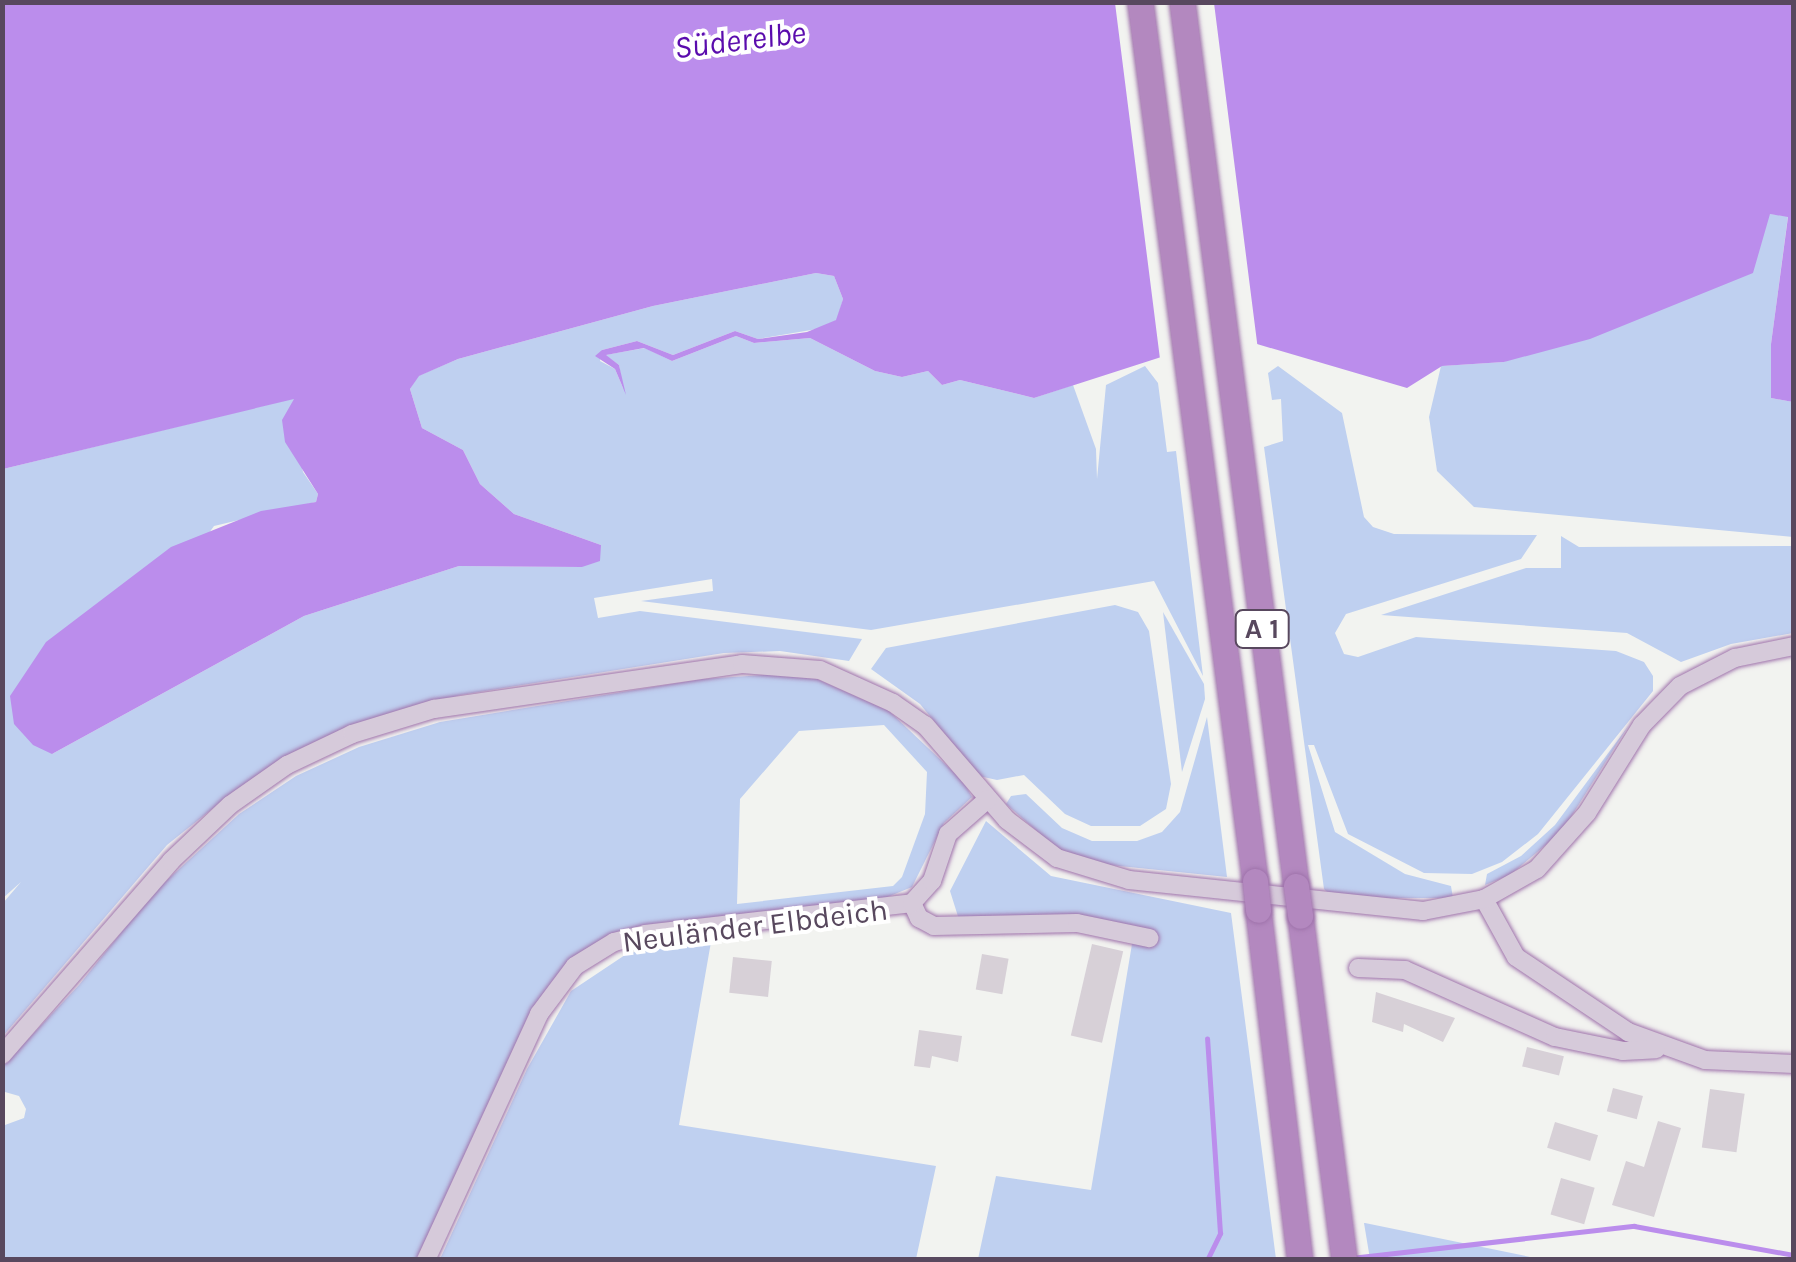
<!DOCTYPE html>
<meta charset="utf-8">
<style>
body{margin:0}
#map{position:relative;width:1796px;height:1262px;overflow:hidden;background:#f2f3f0;font-family:Karla,sans-serif}
div>[style]{position:absolute}
[style*='--x']{left:calc(var(--x)*1px);top:calc(var(--y)*1px);width:calc(var(--w)*1px);rotate:calc(var(--a)*1deg)}
.green>*{inset:0;background:#bfd0f0}
.water>*{inset:0;background:#bb8dec}
.pier>*{inset:0;background:#f2f3f0}
.stream>*{height:5px;margin:-2.5px;padding:0 2.5px;transform-origin:2.5px;border-radius:2.5px;background:#bb8dec}
.building>*{inset:0;background:#d7d0d7;transform-origin:0 0}
.roads{filter:drop-shadow(0 0 2px #9f73ab) drop-shadow(0 0 2px #9f73ab)}
.minor>*{height:18px;margin:-9px;padding:0 9px;transform-origin:9px;border-radius:9px;background:#d6cada}
.highway>*{height:25px;margin:-12.5px;padding:0 12.5px;transform-origin:12.5px;border-radius:12.5px;background:#b388bf}
.bridges{filter:drop-shadow(0 0 2px #9f73ab) drop-shadow(0 0 2px #9f73ab)}
.highway-bridge>*{height:25px;margin:-12.5px;padding:0 12.5px;transform-origin:12.5px;border-radius:12.5px;background:#b388bf}
span{translate:-50% -50%;white-space:nowrap;text-align:center;line-height:1.15;-webkit-text-stroke:8px #fff;paint-order:stroke}
.shield-label span{padding:2px 8px;background:#fff;border:2px solid;border-radius:8px;-webkit-text-stroke-width:0}
.shield-label{font-size:28px;color:#58485e;font-weight:700}
.street-label{font-size:30px;color:#58485e}
.water-label{font-size:32px;color:#5a0cad;font-style:italic}
.frame{position:absolute;inset:0;border:5px solid #58485e;pointer-events:none}
</style>
<div id="map">
<div class="green">
<div style="clip-path:polygon(1770px 214px,1788px 216px,1771px 344px,1771px 398px,1793px 402px,1793px 537px,1474px 507px,1437px 471px,1429px 417px,1441px 366px,1504px 362px)"></div>
<div style="clip-path:polygon(816px 273px,834px 276px,843px 299px,837px 320px,817px 329px,758px 339px,735px 331px,673px 355px,637px 341px,602px 350px,600px 361px,615px 369px,623px 388px,619px 365px,605px 355px,645px 348px,672px 361px,736px 336px,754px 343px,810px 338px,875px 371px,902px 377px,928px 371px,942px 385px,960px 380px,1034px 398px,1073px 385px,1096px 449px,1097px 479px,1106px 385px,1145px 366px,1158px 383px,1167px 452px,1176px 451px,1203px 676px,1154px 581px,871px 630px,641px 601px,713px 591px,712px 579px,594px 598px,598px 618px,640px 611px,862px 639px,849px 661px,780px 651px,724px 653px,460px 695px,328px 737px,237px 789px,167px 845px,3px 1036px,3px 903px,21px 882px,3px 898px,3px 469px,295px 398px,290px 408px,303px 472px,318px 494px,316px 502px,214px 526px,52px 754px,304px 616px,459px 566px,582px 567px,601px 545px,514px 514px,480px 484px,463px 450px,422px 428px,410px 389px,418px 376px,458px 359px,653px 306px)"></div>
<div style="clip-path:polygon(1278px 366px,1342px 413px,1364px 517px,1373px 527px,1394px 534px,1537px 535px,1521px 559px,1346px 614px,1335px 633px,1344px 654px,1358px 657px,1416px 637px,1616px 651px,1644px 662px,1653px 676px,1653px 691px,1538px 834px,1502px 862px,1472px 874px,1424px 873px,1348px 834px,1314px 745px,1308px 745px,1335px 832px,1405px 874px,1451px 886px,1453px 898px,1333px 898px,1324px 889px,1264px 447px,1283px 441px,1281px 399px,1272px 400px,1268px 373px)"></div>
<div style="clip-path:polygon(1561px 536px,1579px 547px,1793px 546px,1793px 633px,1731px 644px,1681px 662px,1627px 633px,1381px 615px,1526px 568px,1561px 568px)"></div>
<div style="clip-path:polygon(1115px 605px,1138px 612px,1149px 631px,1171px 784px,1166px 809px,1140px 826px,1091px 826px,1065px 814px,1024px 775px,997px 780px,979px 776px,920px 704px,871px 669px,886px 648px)"></div>
<div style="clip-path:polygon(1163px 612px,1204px 684px,1205px 699px,1182px 772px)"></div>
<div style="clip-path:polygon(evenodd,778px 674px,817px 679px,889px 711px,963px 781px,972px 797px,944px 823px,912px 887px,885px 898px,597px 942px,562px 969px,416px 1259px,3px 1259px,2px 1120px,5px 1125px,24px 1118px,26px 1109px,19px 1096px,5px 1092px,3px 1066px,79px 985px,153px 893px,239px 814px,296px 776px,359px 747px,440px 722px,702px 679px,778px 674px,884px 725px,927px 772px,925px 814px,902px 877px,893px 886px,737px 904px,740px 799px,799px 731px,884px 725px)"></div>
<div style="clip-path:polygon(1207px 717px,1227px 877px,1090px 863px,1056px 848px,1006px 804px,1011px 796px,1026px 794px,1062px 828px,1092px 841px,1137px 841px,1162px 832px,1180px 812px)"></div>
<div style="clip-path:polygon(1629px 725px,1562px 831px,1510px 875px,1485px 885px,1487px 874px,1521px 856px,1555px 825px)"></div>
<div style="clip-path:polygon(986px 821px,1051px 876px,1231px 913px,1276px 1259px,978px 1259px,996px 1176px,1091px 1190px,1133px 938px,1041px 922px,961px 926px,950px 891px)"></div>
<div style="clip-path:polygon(711px 942px,679px 1125px,936px 1166px,916px 1259px,440px 1259px,527px 1069px,571px 991px,628px 953px)"></div>
<div style="clip-path:polygon(1364px 1223px,1365px 1223px,1540px 1259px,1370px 1259px)"></div>
</div>
<div class="water">
<div style="clip-path:polygon(3px 3px,1793px 3px,1793px 402px,1771px 398px,1771px 344px,1788px 217px,1770px 214px,1753px 273px,1590px 339px,1504px 362px,1442px 366px,1407px 388px,1257px 344px,1214px 340px,1034px 398px,960px 380px,942px 385px,928px 371px,902px 377px,875px 371px,810px 338px,754px 343px,736px 336px,672px 361px,644px 348px,606px 355px,619px 365px,626px 395px,615px 369px,595px 356px,602px 350px,637px 341px,673px 355px,735px 331px,758px 339px,807px 332px,836px 320px,843px 299px,834px 276px,816px 273px,653px 306px,458px 359px,419px 376px,410px 389px,422px 428px,463px 450px,480px 484px,514px 514px,601px 545px,600px 561px,582px 567px,459px 566px,304px 616px,52px 754px,33px 745px,14px 724px,10px 696px,46px 642px,171px 547px,261px 511px,316px 502px,318px 494px,285px 442px,282px 420px,294px 399px,3px 469px)"></div>
</div>
<div class="pier">
<div style="clip-path:polygon(1115px 3px,1214px 3px,1258px 350px,1214px 345px,1160px 359px)"></div>
</div>
<div class="stream">
<div style="--x:1351;--y:1258;--w:285;--a:-6.5"></div>
<div style="--x:1634;--y:1226;--w:163;--a:10.3"></div>
<div style="--x:1207;--y:1260;--w:30;--a:-64"></div>
<div style="--x:1220;--y:1233;--w:195;--a:-93.8"></div>
</div>
<div class="building">
<div style="left:1092px;top:944px;width:32px;height:94px;rotate:13deg"></div>
<div style="left:982px;top:954px;width:27px;height:36px;rotate:10deg"></div>
<div style="left:733px;top:957px;width:39px;height:36px;rotate:6deg"></div>
<div style="clip-path:polygon(1376px 992px,1455px 1018px,1443px 1042px,1404px 1024px,1403px 1032px,1372px 1022px)"></div>
<div style="clip-path:polygon(919px 1030px,962px 1036px,958px 1062px,932px 1056px,930px 1068px,914px 1066px)"></div>
<div style="left:1527px;top:1047px;width:38px;height:20px;rotate:14deg"></div>
<div style="left:1613px;top:1088px;width:31px;height:24px;rotate:15deg"></div>
<div style="left:1710px;top:1089px;width:35px;height:59px;rotate:8deg"></div>
<div style="clip-path:polygon(1658px 1121px,1681px 1128px,1654px 1217px,1612px 1205px,1626px 1161px,1644px 1167px)"></div>
<div style="left:1555px;top:1122px;width:45px;height:27px;rotate:17deg"></div>
<div style="left:1561px;top:1178px;width:35px;height:38px;rotate:16deg"></div>
</div>
<div class="roads">
<div class="minor">
<div style="--x:1484;--y:899;--w:66;--a:61.1"></div>
<div style="--x:1516;--y:957;--w:135;--a:33.8"></div>
<div style="--x:1628;--y:1032;--w:82;--a:20"></div>
<div style="--x:1705;--y:1060;--w:89;--a:2.6"></div>
<div style="--x:912;--y:903;--w:17;--a:65"></div>
<div style="--x:919;--y:918;--w:17;--a:28"></div>
<div style="--x:934;--y:926;--w:143;--a:-1.2"></div>
<div style="--x:1077;--y:923;--w:74;--a:11.8"></div>
<div style="--x:1358;--y:968;--w:47;--a:2.4"></div>
<div style="--x:1405;--y:970;--w:164;--a:24.1"></div>
<div style="--x:1555;--y:1037;--w:69;--a:11.6"></div>
<div style="--x:1623;--y:1051;--w:33;--a:-3"></div>
<div style="--x:2;--y:1055;--w:257;--a:-48.9"></div>
<div style="--x:171;--y:861;--w:81;--a:-43.5"></div>
<div style="--x:230;--y:805;--w:70;--a:-35.1"></div>
<div style="--x:287;--y:765;--w:72;--a:-25.5"></div>
<div style="--x:352;--y:734;--w:86;--a:-17"></div>
<div style="--x:434;--y:709;--w:311;--a:-8.3"></div>
<div style="--x:742;--y:664;--w:78;--a:4.4"></div>
<div style="--x:820;--y:670;--w:80;--a:24.3"></div>
<div style="--x:893;--y:703;--w:39;--a:35"></div>
<div style="--x:925;--y:725;--w:125;--a:49.2"></div>
<div style="--x:1007;--y:820;--w:63;--a:37.2"></div>
<div style="--x:1057;--y:858;--w:75;--a:17"></div>
<div style="--x:1129;--y:880;--w:296;--a:6"></div>
<div style="--x:1423;--y:911;--w:62;--a:-11.1"></div>
<div style="--x:1484;--y:899;--w:61;--a:-29.5"></div>
<div style="--x:1537;--y:869;--w:75;--a:-48.2"></div>
<div style="--x:1587;--y:813;--w:104;--a:-58"></div>
<div style="--x:1642;--y:725;--w:54;--a:-45.7"></div>
<div style="--x:1680;--y:686;--w:62;--a:-27"></div>
<div style="--x:1735;--y:658;--w:60;--a:-11.5"></div>
<div style="--x:426;--y:1260;--w:271;--a:-65.3"></div>
<div style="--x:539;--y:1014;--w:60;--a:-53.1"></div>
<div style="--x:575;--y:966;--w:46;--a:-31.6"></div>
<div style="--x:614;--y:942;--w:32;--a:-14"></div>
<div style="--x:645;--y:934;--w:269;--a:-6.6"></div>
<div style="--x:912;--y:903;--w:30;--a:-48"></div>
<div style="--x:932;--y:881;--w:50;--a:-71.2"></div>
<div style="--x:948;--y:834;--w:53;--a:-41.2"></div>
</div>
<div class="highway">
<div style="--x:1140;--y:2;--w:886;--a:82.55"></div>
<div style="--x:1182;--y:2;--w:891;--a:82.65"></div>
<div style="--x:1258;--y:910;--w:353;--a:83.2"></div>
<div style="--x:1300;--y:916;--w:347;--a:82.7"></div>
</div>
</div>
<div class="bridges">
<div class="highway-bridge">
<div style="--x:1255;--y:881;--w:29;--a:84"></div>
<div style="--x:1296;--y:886;--w:30;--a:82"></div>
</div>
</div>
<div class="shield-label">
<span style="left:1262px;top:629px">A 1</span>
</div>
<div class="street-label">
<span style="left:755px;top:926px;rotate:-7deg">Neuländer Elbdeich</span>
</div>
<div class="water-label">
<span style="left:740px;top:41px;rotate:-7deg">Süderelbe</span>
</div>
<div class="frame"></div>
</div>
